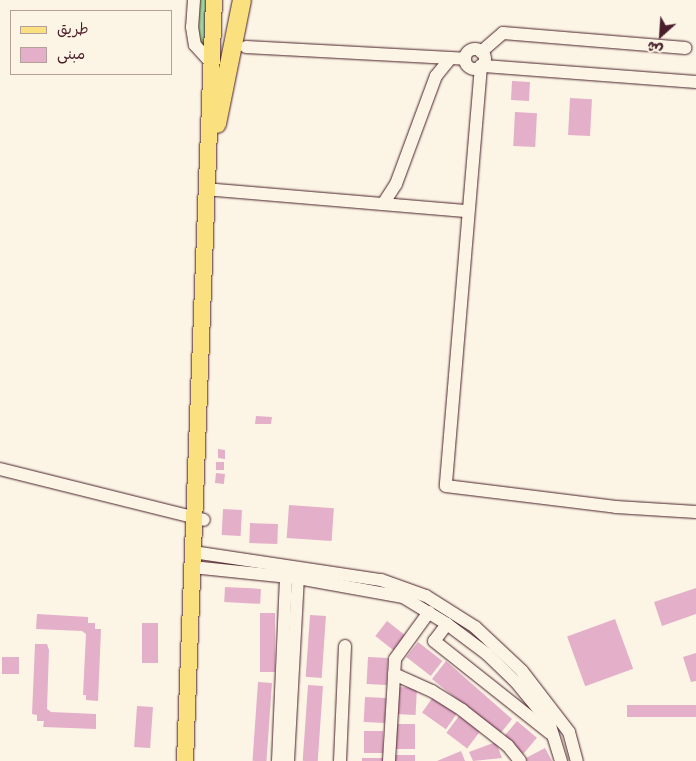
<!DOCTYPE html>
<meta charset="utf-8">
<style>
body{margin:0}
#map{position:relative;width:696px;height:761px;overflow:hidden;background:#fcf5e5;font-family:Mali,"Playpen Sans Arabic",sans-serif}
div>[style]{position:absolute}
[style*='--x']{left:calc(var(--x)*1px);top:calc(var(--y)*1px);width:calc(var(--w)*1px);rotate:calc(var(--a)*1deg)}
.green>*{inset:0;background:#a1da9f}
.building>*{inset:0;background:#e4afc9;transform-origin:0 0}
.roads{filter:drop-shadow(0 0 1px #4a1f2b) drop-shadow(0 0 1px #4a1f2b)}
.minor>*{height:12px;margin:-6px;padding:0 6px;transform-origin:6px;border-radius:6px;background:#fcf5e5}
.minor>.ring{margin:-6px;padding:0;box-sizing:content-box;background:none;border:12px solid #fcf5e5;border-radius:50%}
.major>*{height:16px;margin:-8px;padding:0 8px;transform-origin:8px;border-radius:8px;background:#fbe080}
.highway>*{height:18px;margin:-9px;padding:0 9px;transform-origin:9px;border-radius:9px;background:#fbe080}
span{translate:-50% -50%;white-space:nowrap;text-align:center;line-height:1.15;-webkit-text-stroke:4px #fcf5e5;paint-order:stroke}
.legend{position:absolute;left:10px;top:10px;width:162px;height:65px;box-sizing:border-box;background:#fcf5e5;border:1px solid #b59f9b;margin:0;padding:6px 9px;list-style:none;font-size:15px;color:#4a1f2b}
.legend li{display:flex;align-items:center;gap:10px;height:25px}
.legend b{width:25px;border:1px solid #b59f9b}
.north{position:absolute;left:636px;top:10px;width:50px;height:50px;-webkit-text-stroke:4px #fcf5e5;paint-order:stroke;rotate:206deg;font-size:14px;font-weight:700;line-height:20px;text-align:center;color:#4a1f2b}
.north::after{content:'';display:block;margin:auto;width:18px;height:22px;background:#4a1f2b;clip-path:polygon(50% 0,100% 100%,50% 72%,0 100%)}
</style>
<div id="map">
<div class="green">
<div style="clip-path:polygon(198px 0,208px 0,204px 50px,199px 42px)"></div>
</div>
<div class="building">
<div style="left:512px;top:81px;width:18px;height:19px;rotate:3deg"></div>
<div style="left:570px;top:98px;width:22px;height:37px;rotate:3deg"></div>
<div style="left:515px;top:112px;width:22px;height:34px;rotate:3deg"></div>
<div style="clip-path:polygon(256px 416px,272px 417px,271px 424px,255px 424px)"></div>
<div style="clip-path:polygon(218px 449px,225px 450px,225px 459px,218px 458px)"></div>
<div style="left:216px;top:462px;width:8px;height:8px"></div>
<div style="left:216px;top:473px;width:9px;height:10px;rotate:6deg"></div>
<div style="left:289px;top:505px;width:45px;height:33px;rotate:4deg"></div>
<div style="left:223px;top:509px;width:19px;height:26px;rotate:3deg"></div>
<div style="left:250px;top:523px;width:28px;height:20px;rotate:2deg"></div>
<div style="left:225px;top:587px;width:36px;height:15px;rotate:3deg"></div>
<div style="clip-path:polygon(696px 588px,696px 614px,662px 626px,654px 602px)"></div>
<div style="left:260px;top:613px;width:15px;height:59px"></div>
<div style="clip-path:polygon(37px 614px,88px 617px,88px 623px,95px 623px,95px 629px,101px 629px,98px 701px,86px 700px,86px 695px,83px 695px,86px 634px,82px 631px,36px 629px)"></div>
<div style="left:310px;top:615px;width:16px;height:62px;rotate:4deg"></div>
<div style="left:615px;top:619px;width:53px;height:51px;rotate:70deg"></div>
<div style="left:387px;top:621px;width:23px;height:19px;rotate:38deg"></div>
<div style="left:142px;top:623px;width:16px;height:40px"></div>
<div style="left:418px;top:642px;width:31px;height:19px;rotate:38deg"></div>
<div style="clip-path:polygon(35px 644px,47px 644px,49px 650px,47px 709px,51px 712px,96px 714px,96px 729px,43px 727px,44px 721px,37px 721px,37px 715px,32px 714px)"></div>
<div style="clip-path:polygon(696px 653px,696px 681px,691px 682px,683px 657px)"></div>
<div style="left:2px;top:657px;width:17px;height:17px"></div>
<div style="left:368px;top:657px;width:20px;height:27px;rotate:3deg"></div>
<div style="clip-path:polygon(446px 661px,512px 719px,500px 734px,432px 679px)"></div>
<div style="left:258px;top:682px;width:14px;height:79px;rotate:4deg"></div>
<div style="left:308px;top:685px;width:15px;height:76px;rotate:4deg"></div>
<div style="left:397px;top:687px;width:20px;height:27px;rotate:3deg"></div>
<div style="left:365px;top:697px;width:21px;height:25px;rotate:3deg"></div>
<div style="left:433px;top:697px;width:29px;height:19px;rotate:35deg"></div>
<div style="left:696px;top:705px;width:12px;height:69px;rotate:90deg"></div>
<div style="left:137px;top:706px;width:16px;height:41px;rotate:4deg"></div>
<div style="left:459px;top:716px;width:26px;height:21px;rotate:37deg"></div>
<div style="left:517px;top:721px;width:26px;height:21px;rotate:40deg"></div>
<div style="left:396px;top:724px;width:19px;height:25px"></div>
<div style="left:364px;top:731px;width:19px;height:22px"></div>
<div style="clip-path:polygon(496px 742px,502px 758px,473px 761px,469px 752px)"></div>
<div style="clip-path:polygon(545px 748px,552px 761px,527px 761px,526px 758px)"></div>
<div style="clip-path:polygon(461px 751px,465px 761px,437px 761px)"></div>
<div style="left:395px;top:755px;width:20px;height:6px"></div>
<div style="left:362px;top:758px;width:21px;height:3px"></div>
</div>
<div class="roads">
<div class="minor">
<div style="--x:194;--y:0;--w:27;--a:94"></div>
<div style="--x:192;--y:27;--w:18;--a:81"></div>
<div style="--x:195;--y:45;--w:25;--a:48"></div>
<div style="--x:246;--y:47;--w:219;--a:3.1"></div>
<div class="ring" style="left:465px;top:49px;width:8px;height:8px"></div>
<div style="--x:481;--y:52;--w:29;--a:-41"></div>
<div style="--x:503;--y:33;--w:183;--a:4.7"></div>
<div style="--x:696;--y:82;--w:216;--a:-175.7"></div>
<div style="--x:481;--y:66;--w:421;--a:94.8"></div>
<div style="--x:446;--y:486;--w:171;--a:7"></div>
<div style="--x:616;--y:507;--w:80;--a:3.6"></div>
<div style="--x:216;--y:190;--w:253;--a:4.8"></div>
<div style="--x:383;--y:204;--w:24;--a:-57"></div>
<div style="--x:396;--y:184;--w:115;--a:-69.7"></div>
<div style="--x:436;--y:76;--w:21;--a:-51"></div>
<div style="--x:0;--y:469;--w:210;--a:14"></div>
<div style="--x:193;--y:552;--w:190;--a:8.5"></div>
<div style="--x:381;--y:580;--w:48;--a:19.6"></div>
<div style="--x:426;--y:596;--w:58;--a:32.3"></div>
<div style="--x:475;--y:627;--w:64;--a:43.1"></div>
<div style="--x:522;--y:671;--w:77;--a:52.4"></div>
<div style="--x:569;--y:732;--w:30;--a:75"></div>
<div style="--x:192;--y:567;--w:107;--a:5.9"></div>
<div style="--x:298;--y:578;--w:107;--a:10.3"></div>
<div style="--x:403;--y:597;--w:52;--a:31.5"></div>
<div style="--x:447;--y:624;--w:50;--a:36.9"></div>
<div style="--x:487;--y:654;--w:40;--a:44"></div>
<div style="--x:516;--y:682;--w:52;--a:50.5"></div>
<div style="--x:549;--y:722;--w:41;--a:72.9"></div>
<div style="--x:447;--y:624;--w:21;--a:127"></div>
<div style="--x:434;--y:641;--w:148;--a:38.4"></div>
<div style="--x:394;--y:674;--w:42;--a:24.1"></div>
<div style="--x:432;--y:691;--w:36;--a:32"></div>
<div style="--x:462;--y:710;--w:58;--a:38"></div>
<div style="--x:508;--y:746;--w:19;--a:51"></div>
<div style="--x:278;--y:761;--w:184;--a:-87.5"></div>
<div style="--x:288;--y:761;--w:183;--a:-86.9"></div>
<div style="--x:340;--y:761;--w:115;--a:-87.5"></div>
<div style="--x:389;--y:761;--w:102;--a:-86.6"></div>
<div style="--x:395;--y:659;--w:58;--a:-54.1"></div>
</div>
<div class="major">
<div style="--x:185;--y:761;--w:762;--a:-87.82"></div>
</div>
<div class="highway">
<div style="--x:217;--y:124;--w:126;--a:-78.6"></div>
</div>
</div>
<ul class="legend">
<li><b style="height:6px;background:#fbe080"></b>طريق</li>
<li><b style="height:14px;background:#e4afc9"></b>مبنى</li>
</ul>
<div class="north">ش</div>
</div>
